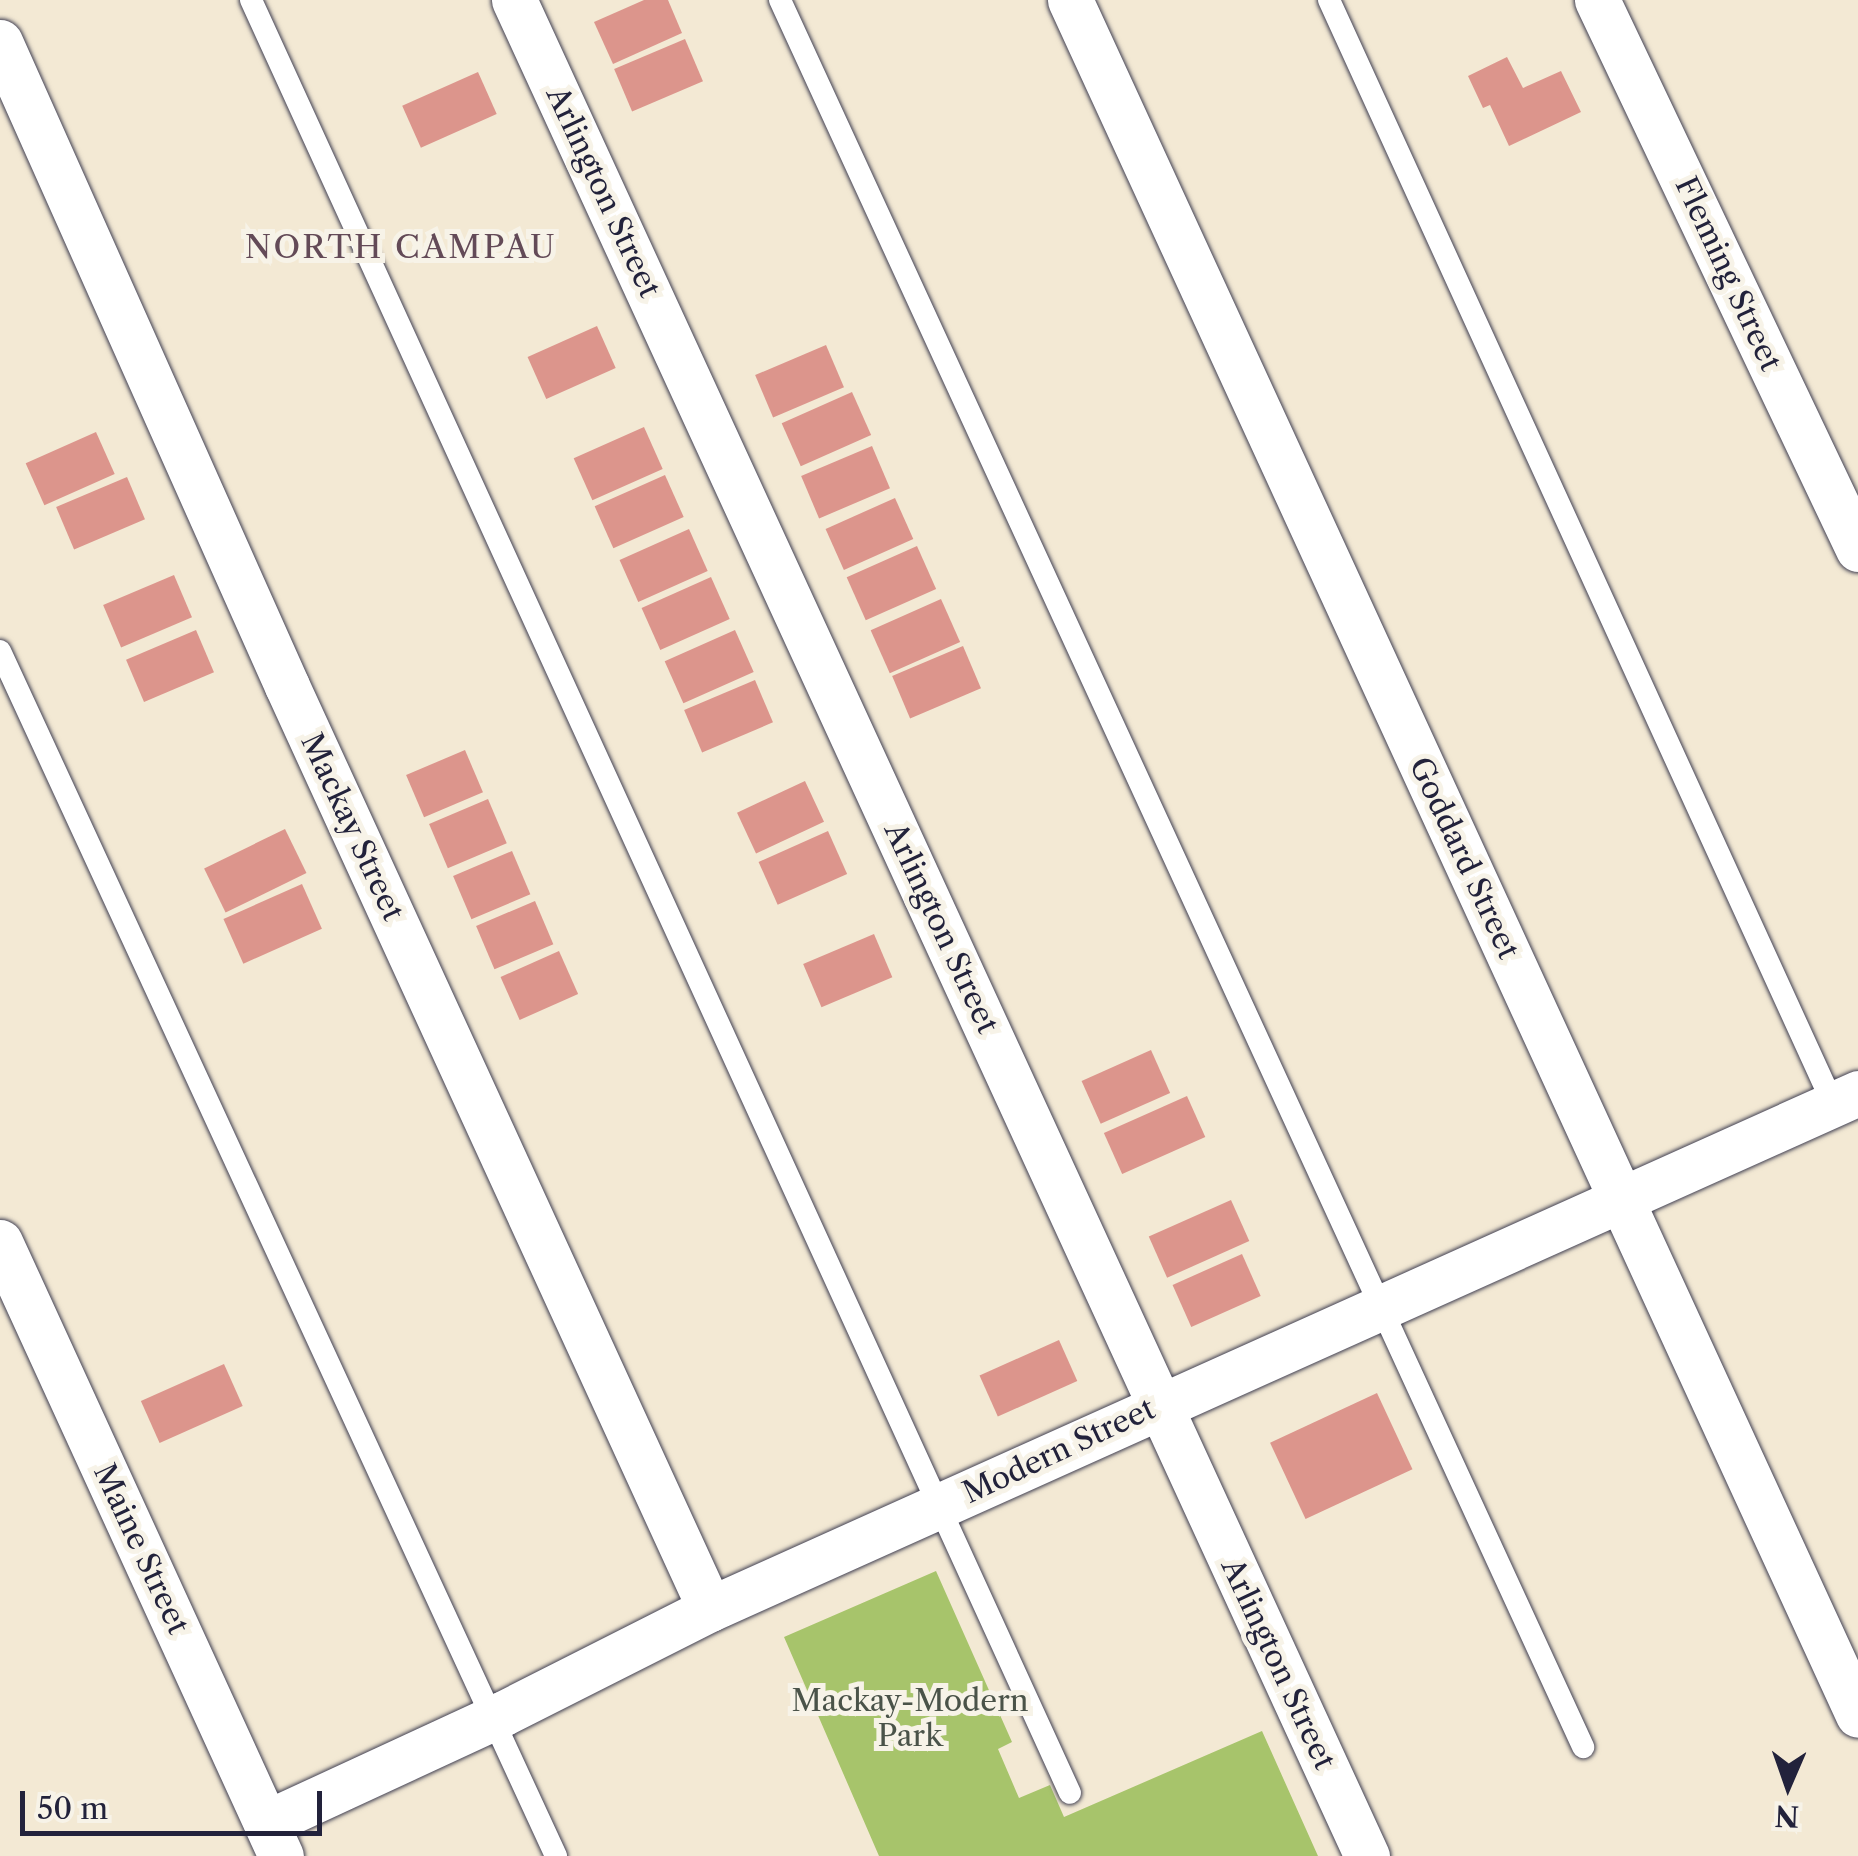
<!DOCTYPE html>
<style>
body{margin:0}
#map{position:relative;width:1858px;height:1856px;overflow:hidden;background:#f3e9d4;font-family:"Libre Caslon Text",serif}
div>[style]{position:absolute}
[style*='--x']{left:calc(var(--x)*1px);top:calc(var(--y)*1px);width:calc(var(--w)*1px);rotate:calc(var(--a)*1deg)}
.green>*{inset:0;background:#a7c46b}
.building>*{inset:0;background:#dc958c;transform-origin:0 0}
.roads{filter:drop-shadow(0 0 2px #414052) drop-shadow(0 0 2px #414052)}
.service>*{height:22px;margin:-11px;padding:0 11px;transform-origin:11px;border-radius:11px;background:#fff}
.minor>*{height:45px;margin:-22.5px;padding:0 22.5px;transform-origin:22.5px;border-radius:22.5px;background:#fff}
span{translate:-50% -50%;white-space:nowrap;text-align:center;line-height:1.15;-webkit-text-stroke:10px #f7f3e8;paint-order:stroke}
.street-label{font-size:30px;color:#22223b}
.park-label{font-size:30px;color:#4a5349}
.neighbourhood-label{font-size:32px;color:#634a57;letter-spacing:2.5px}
.north{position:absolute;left:1738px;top:1736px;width:100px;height:100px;-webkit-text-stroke:8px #f7f3e8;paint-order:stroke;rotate:182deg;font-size:28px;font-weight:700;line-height:40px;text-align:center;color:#22223b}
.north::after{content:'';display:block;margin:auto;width:35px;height:45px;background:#22223b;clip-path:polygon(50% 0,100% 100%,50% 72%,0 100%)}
.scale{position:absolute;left:20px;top:1791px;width:302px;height:45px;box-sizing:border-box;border:5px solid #22223b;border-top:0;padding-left:12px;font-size:30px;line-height:35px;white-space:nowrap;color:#22223b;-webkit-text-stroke:8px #f7f3e8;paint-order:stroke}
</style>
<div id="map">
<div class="green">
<div style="clip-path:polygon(936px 1571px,1012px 1742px,998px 1749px,1019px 1798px,1050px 1785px,1064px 1817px,1262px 1731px,1318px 1856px,879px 1856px,784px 1637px)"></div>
</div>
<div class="building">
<div style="clip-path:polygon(644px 0,668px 0,682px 33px,613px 64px,594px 22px)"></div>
<div style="left:685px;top:39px;width:46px;height:77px;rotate:67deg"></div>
<div style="clip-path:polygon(1507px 57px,1523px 88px,1561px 71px,1581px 112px,1509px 146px,1490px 105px,1483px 108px,1468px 76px)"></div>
<div style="left:478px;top:72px;width:46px;height:83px;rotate:66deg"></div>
<div style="left:597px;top:326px;width:46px;height:76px;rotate:66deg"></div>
<div style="left:826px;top:345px;width:46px;height:77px;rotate:67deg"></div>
<div style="left:852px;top:392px;width:47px;height:77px;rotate:66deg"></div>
<div style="left:644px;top:427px;width:46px;height:77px;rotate:66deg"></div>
<div style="left:96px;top:432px;width:46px;height:77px;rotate:66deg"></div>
<div style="left:872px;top:446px;width:46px;height:77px;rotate:67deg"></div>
<div style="left:665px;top:475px;width:46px;height:77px;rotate:66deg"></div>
<div style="left:127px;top:477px;width:46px;height:77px;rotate:67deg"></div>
<div style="left:895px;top:498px;width:45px;height:76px;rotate:66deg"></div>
<div style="left:689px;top:529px;width:46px;height:76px;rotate:66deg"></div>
<div style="left:917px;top:546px;width:47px;height:77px;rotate:66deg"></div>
<div style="left:174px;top:575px;width:46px;height:77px;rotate:67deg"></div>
<div style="left:711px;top:577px;width:46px;height:76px;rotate:66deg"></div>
<div style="left:941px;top:599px;width:47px;height:77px;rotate:66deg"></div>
<div style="left:196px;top:630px;width:46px;height:76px;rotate:67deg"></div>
<div style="left:735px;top:630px;width:46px;height:77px;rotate:66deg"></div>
<div style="left:963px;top:646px;width:46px;height:77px;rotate:67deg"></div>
<div style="left:755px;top:680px;width:46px;height:77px;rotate:67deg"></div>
<div style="left:465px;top:750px;width:46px;height:64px;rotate:67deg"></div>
<div style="left:805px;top:781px;width:45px;height:75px;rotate:65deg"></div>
<div style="left:488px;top:799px;width:48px;height:64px;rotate:67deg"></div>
<div style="left:285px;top:829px;width:49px;height:90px;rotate:64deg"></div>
<div style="left:828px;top:831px;width:47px;height:76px;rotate:66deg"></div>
<div style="left:512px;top:851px;width:47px;height:64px;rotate:67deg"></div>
<div style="left:302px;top:884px;width:49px;height:86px;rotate:66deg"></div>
<div style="left:535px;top:901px;width:47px;height:64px;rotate:67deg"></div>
<div style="left:874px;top:934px;width:47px;height:77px;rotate:67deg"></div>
<div style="left:559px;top:951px;width:47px;height:64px;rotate:66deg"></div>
<div style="left:1151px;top:1050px;width:47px;height:76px;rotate:66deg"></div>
<div style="left:1187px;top:1096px;width:45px;height:91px;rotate:66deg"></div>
<div style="left:1231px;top:1200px;width:45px;height:90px;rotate:66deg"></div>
<div style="left:1242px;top:1254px;width:46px;height:76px;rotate:66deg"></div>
<div style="left:1059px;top:1340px;width:45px;height:87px;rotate:66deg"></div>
<div style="left:224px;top:1364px;width:46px;height:91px;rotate:66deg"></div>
<div style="left:1377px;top:1393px;width:84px;height:118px;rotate:65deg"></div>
</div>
<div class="roads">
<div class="service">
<div style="--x:251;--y:0;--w:1971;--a:65.45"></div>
<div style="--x:780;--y:0;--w:1923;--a:65.31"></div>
<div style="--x:1329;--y:0;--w:1214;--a:65.46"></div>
<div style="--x:0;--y:651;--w:1327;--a:65.23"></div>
</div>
<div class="minor">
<div style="--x:514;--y:0;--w:2043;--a:65.32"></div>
<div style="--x:1070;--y:0;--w:1887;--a:65.32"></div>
<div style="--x:1597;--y:0;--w:608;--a:64.57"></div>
<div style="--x:0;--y:42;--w:705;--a:65.98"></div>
<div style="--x:287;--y:686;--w:1015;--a:65.38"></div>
<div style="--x:0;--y:1242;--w:675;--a:65.41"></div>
<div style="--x:266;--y:1823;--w:260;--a:-24.8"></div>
<div style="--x:502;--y:1714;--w:233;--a:-26.8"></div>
<div style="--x:710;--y:1609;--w:1259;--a:-24.2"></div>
</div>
</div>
<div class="street-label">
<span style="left:603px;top:192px;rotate:65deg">Arlington Street</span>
<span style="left:1728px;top:274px;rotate:65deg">Fleming Street</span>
<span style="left:352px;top:827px;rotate:65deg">Mackay Street</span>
<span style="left:1464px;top:858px;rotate:65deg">Goddard Street</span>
<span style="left:941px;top:928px;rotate:65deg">Arlington Street</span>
<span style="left:1059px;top:1451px;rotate:-25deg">Modern Street</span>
<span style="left:141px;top:1549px;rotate:65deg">Maine Street</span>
<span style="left:1278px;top:1664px;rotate:65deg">Arlington Street</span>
</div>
<div class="park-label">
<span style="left:910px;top:1718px">Mackay-Modern<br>Park</span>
</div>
<div class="neighbourhood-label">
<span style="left:401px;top:247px">NORTH CAMPAU</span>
</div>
<div class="north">N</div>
<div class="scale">50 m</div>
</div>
